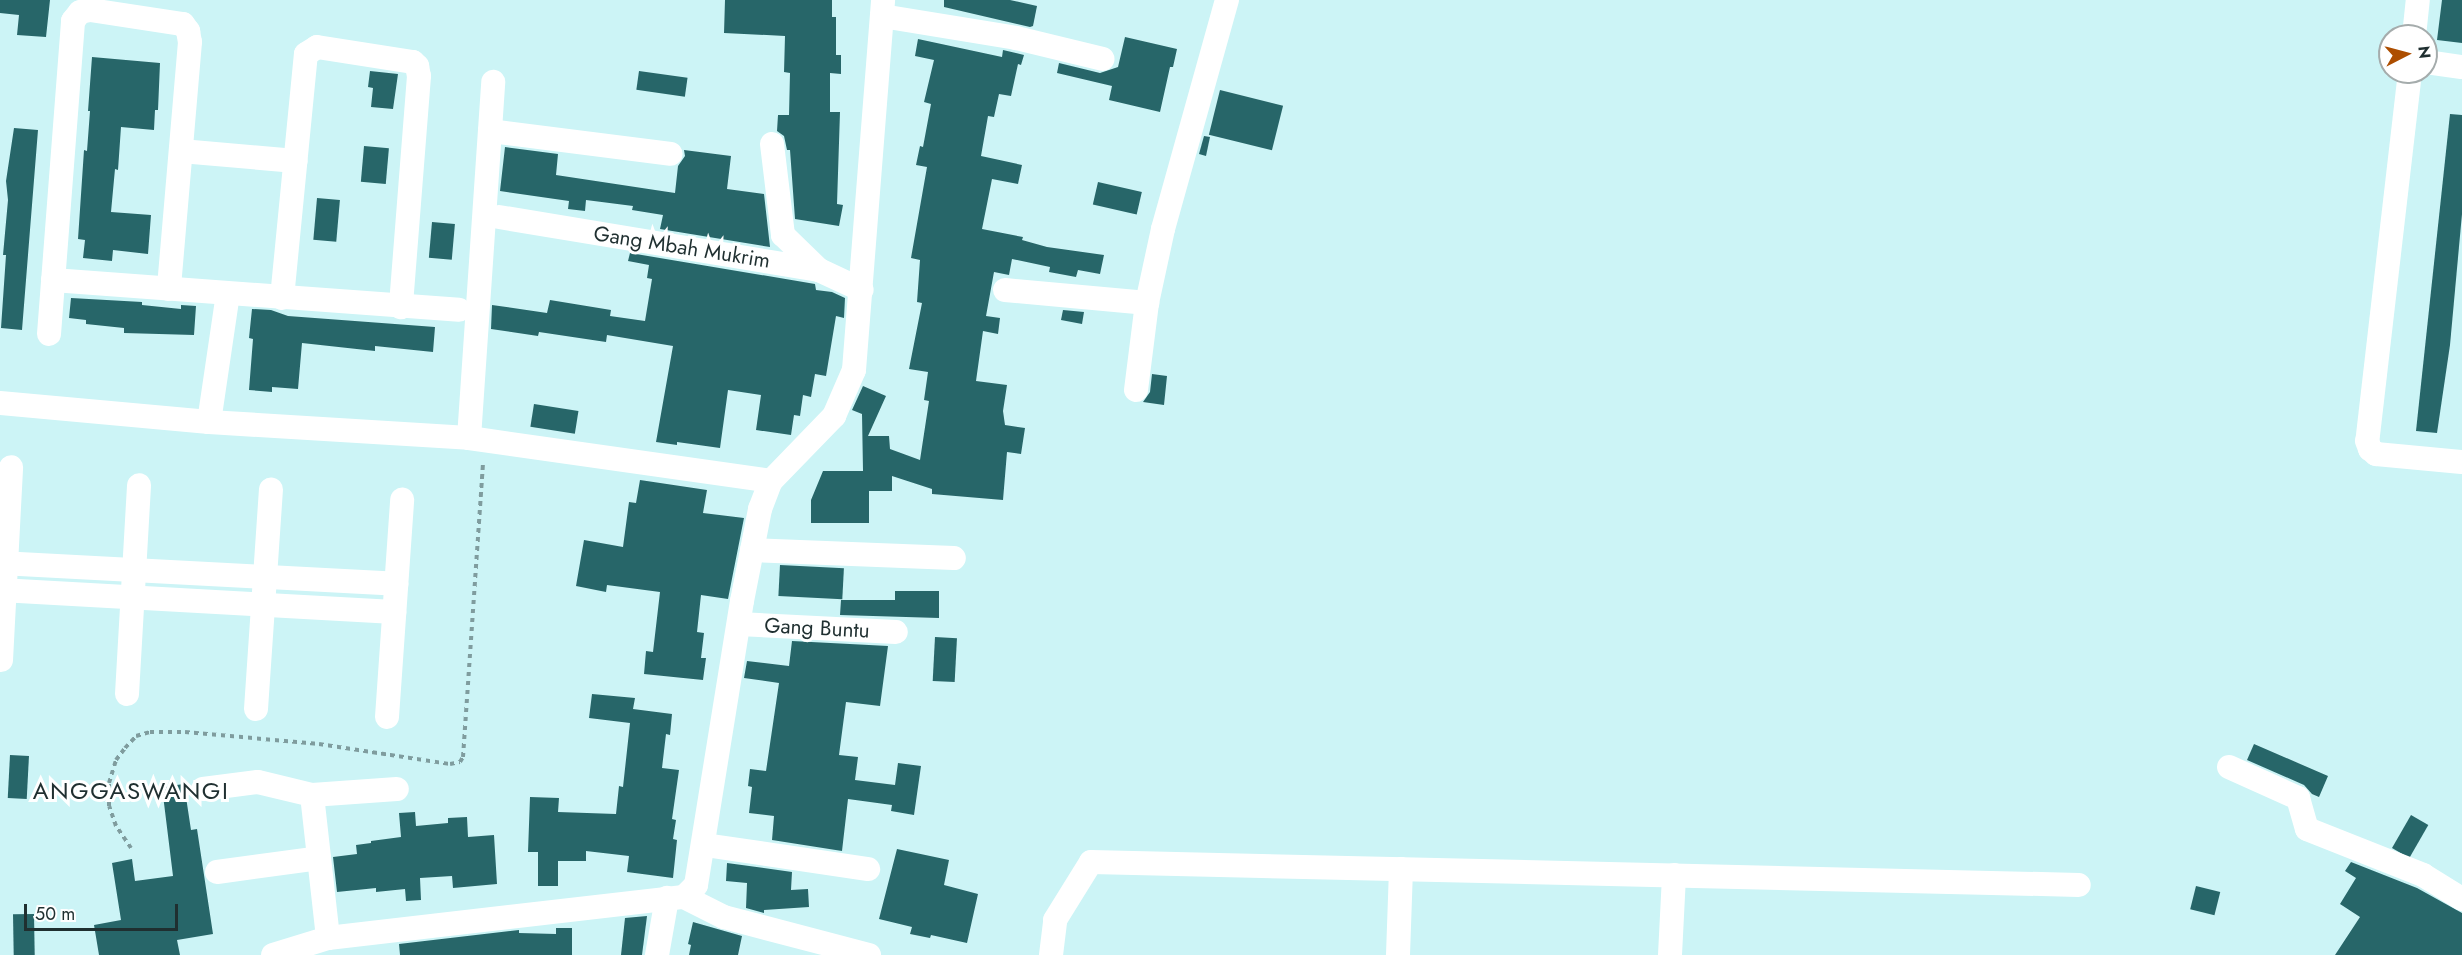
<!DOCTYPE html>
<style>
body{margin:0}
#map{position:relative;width:2462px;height:955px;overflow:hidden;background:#ccf4f6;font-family:Jost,sans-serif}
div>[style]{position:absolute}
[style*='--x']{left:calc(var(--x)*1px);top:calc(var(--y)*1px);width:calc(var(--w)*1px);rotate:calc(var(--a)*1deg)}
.building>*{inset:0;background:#276669;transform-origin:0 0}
.path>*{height:4px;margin-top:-2px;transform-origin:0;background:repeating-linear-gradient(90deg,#7f9c9e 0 4.5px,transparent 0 9px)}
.minor>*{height:24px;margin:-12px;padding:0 12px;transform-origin:12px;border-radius:12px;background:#fff}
span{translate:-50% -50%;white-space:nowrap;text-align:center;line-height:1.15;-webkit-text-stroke:6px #fff;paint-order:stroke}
.street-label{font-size:21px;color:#1f2f30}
.quarter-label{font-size:24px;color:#1f2f30;letter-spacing:1.5px}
.north{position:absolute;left:2378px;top:24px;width:60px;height:60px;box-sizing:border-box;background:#fff;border:2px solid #a5acac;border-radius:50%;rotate:84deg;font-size:16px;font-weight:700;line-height:24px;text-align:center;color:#1f2f30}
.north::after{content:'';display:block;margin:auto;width:21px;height:27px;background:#ad4e00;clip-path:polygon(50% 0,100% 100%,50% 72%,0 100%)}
.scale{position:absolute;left:24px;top:904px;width:154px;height:27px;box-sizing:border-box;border:3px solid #1f2f30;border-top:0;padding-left:8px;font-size:18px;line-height:21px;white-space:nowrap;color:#1f2f30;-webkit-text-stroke:4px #fff;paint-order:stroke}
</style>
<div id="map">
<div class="building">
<div style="clip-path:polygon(0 0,50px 0,46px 37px,17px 35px,19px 15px,0 13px)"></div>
<div style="clip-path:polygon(725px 0,832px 0,832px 17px,836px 17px,836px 55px,841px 55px,841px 74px,830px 73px,830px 112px,840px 112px,837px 204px,843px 205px,839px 226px,795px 219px,790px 150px,787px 150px,784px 136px,777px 131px,778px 115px,789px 115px,790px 73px,784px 72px,785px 36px,724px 33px)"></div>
<div style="clip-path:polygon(944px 0,1010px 0,1037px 6px,1033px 26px,1030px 27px,944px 7px)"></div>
<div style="clip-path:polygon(2442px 0,2462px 0,2462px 43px,2437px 40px)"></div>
<div style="clip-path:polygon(1125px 37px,1177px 49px,1173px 67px,1170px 67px,1160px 112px,1109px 100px,1112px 86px,1057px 73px,1059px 63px,1100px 73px,1118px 67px)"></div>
<div style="clip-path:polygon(918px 39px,1002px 57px,1003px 50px,1024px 55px,1021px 65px,1018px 64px,1011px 96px,999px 94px,994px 117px,988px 116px,981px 156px,1022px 165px,1018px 184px,992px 179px,982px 229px,1023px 237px,1022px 240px,1047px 247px,1104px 255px,1100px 274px,1078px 270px,1076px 277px,1049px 272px,1050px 267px,1012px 259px,1009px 275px,994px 272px,986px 316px,1000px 318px,998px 334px,983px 331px,976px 381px,1007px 385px,1003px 411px,1005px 425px,1025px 428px,1021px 454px,1007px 452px,1003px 500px,932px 494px,932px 489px,892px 476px,892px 491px,869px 491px,869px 523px,811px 523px,811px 500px,823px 471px,863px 471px,862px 414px,852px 410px,863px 386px,886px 396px,868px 436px,889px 436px,890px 449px,920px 460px,929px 401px,924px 400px,928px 372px,909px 369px,922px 303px,917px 302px,920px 260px,911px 258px,927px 167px,916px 165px,920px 146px,923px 147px,931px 104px,924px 102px,934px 60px,915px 56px)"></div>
<div style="clip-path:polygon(92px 57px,160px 63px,158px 110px,155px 110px,154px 130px,121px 127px,118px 170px,115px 169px,111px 212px,151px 215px,148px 254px,113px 250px,112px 261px,83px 258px,85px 240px,78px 239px,84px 150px,87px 151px,90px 111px,88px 111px)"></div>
<div style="clip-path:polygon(370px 71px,398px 74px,393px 109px,371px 107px,373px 88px,368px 87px)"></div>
<div style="left:639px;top:71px;width:49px;height:19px;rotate:8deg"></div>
<div style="left:1220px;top:90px;width:65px;height:46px;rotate:14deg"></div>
<div style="clip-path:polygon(2450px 114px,2462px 115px,2462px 214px,2450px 345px,2437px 433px,2416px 431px)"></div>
<div style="clip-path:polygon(14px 128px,38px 130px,22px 330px,1px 328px,6px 255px,3px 255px,8px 200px,6px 181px)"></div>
<div style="clip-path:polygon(1204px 136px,1210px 137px,1206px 156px,1199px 154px)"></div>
<div style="left:364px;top:146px;width:25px;height:36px;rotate:5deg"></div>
<div style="clip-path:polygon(505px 147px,558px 154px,556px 175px,675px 193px,678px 166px,685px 156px,684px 150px,731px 156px,727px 189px,764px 194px,770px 247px,660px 229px,663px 215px,632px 210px,633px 206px,586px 200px,585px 211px,568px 209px,569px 201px,500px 191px)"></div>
<div style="left:1098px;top:182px;width:45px;height:23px;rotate:13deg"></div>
<div style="left:317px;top:198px;width:23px;height:42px;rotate:5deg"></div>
<div style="left:432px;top:222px;width:23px;height:36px;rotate:5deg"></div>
<div style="clip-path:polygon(630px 253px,815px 284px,816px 290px,832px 292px,845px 298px,844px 318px,836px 316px,826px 376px,815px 374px,811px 397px,803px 395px,800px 416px,794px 415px,791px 435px,756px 430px,761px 395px,728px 390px,720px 448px,677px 442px,677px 445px,656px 442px,673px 346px,607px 335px,606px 342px,539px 332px,538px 336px,491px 329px,492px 305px,547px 313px,550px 300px,611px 310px,610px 316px,645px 321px,652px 279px,647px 278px,649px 265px,628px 261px)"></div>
<div style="clip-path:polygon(71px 298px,142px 302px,142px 305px,181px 309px,181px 305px,196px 306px,194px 335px,124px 333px,124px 328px,86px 324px,86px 320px,69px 318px)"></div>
<div style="clip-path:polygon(252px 309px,271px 310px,288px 316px,435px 327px,433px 352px,375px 346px,375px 351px,302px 343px,298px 389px,272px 387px,272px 392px,249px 390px,253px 339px,249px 338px)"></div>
<div style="clip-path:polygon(1063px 310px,1084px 312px,1082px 324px,1061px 320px)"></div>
<div style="clip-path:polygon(1152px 374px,1167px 376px,1164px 405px,1143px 402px,1150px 392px)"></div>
<div style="left:534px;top:404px;width:45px;height:23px;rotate:9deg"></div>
<div style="clip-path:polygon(640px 480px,707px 490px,703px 513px,744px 518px,728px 599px,701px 595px,697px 632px,704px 633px,701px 658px,706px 658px,703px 680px,644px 674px,646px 651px,653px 652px,660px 592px,607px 585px,606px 592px,576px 586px,584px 540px,623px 547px,629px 502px,636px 503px)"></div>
<div style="left:780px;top:565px;width:64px;height:31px;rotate:3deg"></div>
<div style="clip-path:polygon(895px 591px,939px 591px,939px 618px,840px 615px,841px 600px,895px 600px)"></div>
<div style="left:935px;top:637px;width:22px;height:44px;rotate:3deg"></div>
<div style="clip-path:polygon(792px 641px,888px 646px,880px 706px,846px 702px,839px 755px,858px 757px,855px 780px,895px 785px,898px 763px,921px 766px,914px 815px,891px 811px,892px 805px,848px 799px,842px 851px,772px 840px,774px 816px,749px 813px,752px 787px,748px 786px,750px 769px,766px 771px,779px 683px,744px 678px,747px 661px,789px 666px)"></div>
<div style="clip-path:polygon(592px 694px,635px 698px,633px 709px,672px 714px,670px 735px,666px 734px,662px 768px,679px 770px,672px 819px,676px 820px,673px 839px,677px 840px,673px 878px,627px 872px,629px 856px,586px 851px,586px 861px,558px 861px,558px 886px,538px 886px,538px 852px,528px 852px,530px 797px,559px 798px,558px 812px,616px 814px,619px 786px,623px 787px,630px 723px,589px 718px)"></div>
<div style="clip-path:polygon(2254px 744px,2328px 776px,2319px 797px,2312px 794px,2304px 785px,2247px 760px)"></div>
<div style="left:10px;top:755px;width:19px;height:43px;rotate:3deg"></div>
<div style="clip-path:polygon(184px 784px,191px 830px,197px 829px,213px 934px,177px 940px,180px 955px,99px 955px,94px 925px,121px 920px,112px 863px,132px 859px,135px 881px,173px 876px,162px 787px)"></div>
<div style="clip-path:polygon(415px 812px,416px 826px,448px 823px,448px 818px,467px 817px,468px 837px,494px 835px,497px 884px,453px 888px,452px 876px,420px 878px,421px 900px,406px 901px,405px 889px,376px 892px,376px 888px,337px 892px,333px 857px,357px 854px,356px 845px,371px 843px,371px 841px,401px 837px,399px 813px)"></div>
<div style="left:2411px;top:815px;width:20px;height:38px;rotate:30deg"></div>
<div style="clip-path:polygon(897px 849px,949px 860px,944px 885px,978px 894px,967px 943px,931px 935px,930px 938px,910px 934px,912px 927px,879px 919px)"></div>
<div style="clip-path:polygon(2351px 862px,2417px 888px,2462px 913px,2462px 955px,2335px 955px,2360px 917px,2340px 904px,2356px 878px,2345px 871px)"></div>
<div style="clip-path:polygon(727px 863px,792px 872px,791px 890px,808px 889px,809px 907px,764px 910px,764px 913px,746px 908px,747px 883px,726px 881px)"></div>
<div style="left:2196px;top:886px;width:25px;height:24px;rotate:14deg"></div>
<div style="left:34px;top:914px;width:41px;height:21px;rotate:89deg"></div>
<div style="clip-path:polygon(647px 916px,642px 955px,621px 955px,625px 918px)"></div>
<div style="clip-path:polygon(693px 922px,742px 936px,738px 955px,689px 955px,691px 945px,688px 944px)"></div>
<div style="clip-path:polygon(556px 928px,572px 928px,572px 955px,400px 955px,399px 944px,519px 930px,519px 933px,556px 934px)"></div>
</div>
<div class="path">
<div style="--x:131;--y:848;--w:27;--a:-124"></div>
<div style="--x:116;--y:826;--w:21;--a:-109"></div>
<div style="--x:109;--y:806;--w:23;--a:-90"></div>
<div style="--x:109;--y:783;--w:24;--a:-73"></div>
<div style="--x:116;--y:760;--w:15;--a:-53"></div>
<div style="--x:125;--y:748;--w:16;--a:-47"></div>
<div style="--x:136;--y:736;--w:15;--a:-16"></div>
<div style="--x:150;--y:732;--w:35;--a:0"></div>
<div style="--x:185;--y:732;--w:135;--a:5.1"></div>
<div style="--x:319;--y:744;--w:133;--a:8.7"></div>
<div style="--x:450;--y:764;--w:10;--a:-11"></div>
<div style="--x:460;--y:762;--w:6;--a:-59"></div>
<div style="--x:463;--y:757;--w:296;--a:-86.1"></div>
</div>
<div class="minor">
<div style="--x:882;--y:16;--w:136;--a:9.3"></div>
<div style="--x:1016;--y:38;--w:89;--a:13.6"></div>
<div style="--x:2414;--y:36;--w:36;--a:-84"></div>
<div style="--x:2426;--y:62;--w:36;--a:8"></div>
<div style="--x:2410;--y:72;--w:371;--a:96.6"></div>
<div style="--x:2367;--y:441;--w:9;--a:69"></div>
<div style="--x:2370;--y:449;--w:8;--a:40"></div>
<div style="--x:2376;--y:454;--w:86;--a:5.3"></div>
<div style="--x:490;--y:131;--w:182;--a:7.2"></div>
<div style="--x:772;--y:144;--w:92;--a:83.1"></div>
<div style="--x:783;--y:235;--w:50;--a:44.2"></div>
<div style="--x:181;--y:151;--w:115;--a:5"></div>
<div style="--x:499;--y:217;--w:324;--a:9.4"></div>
<div style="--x:819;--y:270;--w:47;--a:24.9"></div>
<div style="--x:53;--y:280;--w:407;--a:4.2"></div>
<div style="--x:1005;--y:290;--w:143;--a:5.2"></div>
<div style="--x:282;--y:298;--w:245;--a:-84.4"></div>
<div style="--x:306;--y:54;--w:13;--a:-32"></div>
<div style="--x:317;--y:47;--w:97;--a:8.9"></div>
<div style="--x:413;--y:62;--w:6;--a:45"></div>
<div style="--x:417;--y:66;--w:10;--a:79"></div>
<div style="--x:419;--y:76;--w:232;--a:94.5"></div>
<div style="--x:49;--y:334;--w:314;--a:-85.6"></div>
<div style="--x:73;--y:21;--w:11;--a:-52"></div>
<div style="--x:80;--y:12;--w:10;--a:-11"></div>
<div style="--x:90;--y:10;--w:94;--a:8.6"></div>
<div style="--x:183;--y:24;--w:9;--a:54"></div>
<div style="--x:188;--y:31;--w:11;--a:80"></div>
<div style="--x:190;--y:42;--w:248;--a:94.9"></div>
<div style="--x:1136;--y:390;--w:88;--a:-82.8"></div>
<div style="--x:1147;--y:303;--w:76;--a:-77.8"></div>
<div style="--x:1163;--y:229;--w:238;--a:-74.4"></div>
<div style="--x:0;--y:403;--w:210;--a:5.2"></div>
<div style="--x:209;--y:422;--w:260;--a:3.5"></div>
<div style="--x:469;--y:438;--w:305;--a:8.1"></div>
<div style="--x:209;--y:422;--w:129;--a:-81.6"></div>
<div style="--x:469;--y:438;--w:357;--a:-86.1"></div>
<div style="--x:752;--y:550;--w:202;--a:2.3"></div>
<div style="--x:0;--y:563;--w:397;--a:3"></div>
<div style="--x:0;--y:590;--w:395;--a:3.2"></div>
<div style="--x:739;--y:624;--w:157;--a:2.9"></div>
<div style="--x:1;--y:660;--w:193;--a:-87"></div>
<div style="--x:127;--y:694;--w:209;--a:-86.7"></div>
<div style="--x:256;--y:709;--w:220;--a:-86.1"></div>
<div style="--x:387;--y:717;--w:218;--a:-86"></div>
<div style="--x:2229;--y:767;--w:76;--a:24.2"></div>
<div style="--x:2298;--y:798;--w:32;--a:74"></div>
<div style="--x:2307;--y:829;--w:125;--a:21.6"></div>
<div style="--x:2423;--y:875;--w:46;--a:31.6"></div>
<div style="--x:203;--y:789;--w:55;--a:-7.3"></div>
<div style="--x:258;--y:782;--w:56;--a:13.5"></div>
<div style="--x:312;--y:795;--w:85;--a:-4"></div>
<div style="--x:312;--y:795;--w:144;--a:83.6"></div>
<div style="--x:705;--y:845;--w:165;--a:8.4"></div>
<div style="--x:217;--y:872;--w:103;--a:-7.8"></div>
<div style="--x:684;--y:897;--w:45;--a:26.6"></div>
<div style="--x:724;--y:917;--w:150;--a:14.7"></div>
<div style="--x:273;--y:955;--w:58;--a:-17.2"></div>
<div style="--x:328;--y:938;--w:358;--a:-6.6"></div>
<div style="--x:684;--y:897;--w:17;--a:-45"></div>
<div style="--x:696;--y:885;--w:288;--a:-80.8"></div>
<div style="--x:742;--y:601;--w:94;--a:-78.9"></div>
<div style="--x:760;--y:509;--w:30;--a:-69"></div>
<div style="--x:771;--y:481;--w:91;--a:-45.9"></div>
<div style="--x:834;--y:416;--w:50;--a:-66.5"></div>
<div style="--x:854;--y:370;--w:371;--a:-85.5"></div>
<div style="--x:657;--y:955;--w:58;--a:-80"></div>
<div style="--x:1051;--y:955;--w:35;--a:-83"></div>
<div style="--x:1055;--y:920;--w:68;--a:-58.2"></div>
<div style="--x:1091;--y:862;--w:988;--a:1.33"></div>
<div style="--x:1398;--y:955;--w:86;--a:-88"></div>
<div style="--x:1670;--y:955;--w:80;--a:-87.1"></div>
</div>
<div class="street-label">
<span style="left:682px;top:247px;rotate:9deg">Gang Mbah Mukrim</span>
<span style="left:817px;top:628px;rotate:3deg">Gang Buntu</span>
</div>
<div class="quarter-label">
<span style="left:131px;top:791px">ANGGASWANGI</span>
</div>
<div class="north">N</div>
<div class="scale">50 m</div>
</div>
